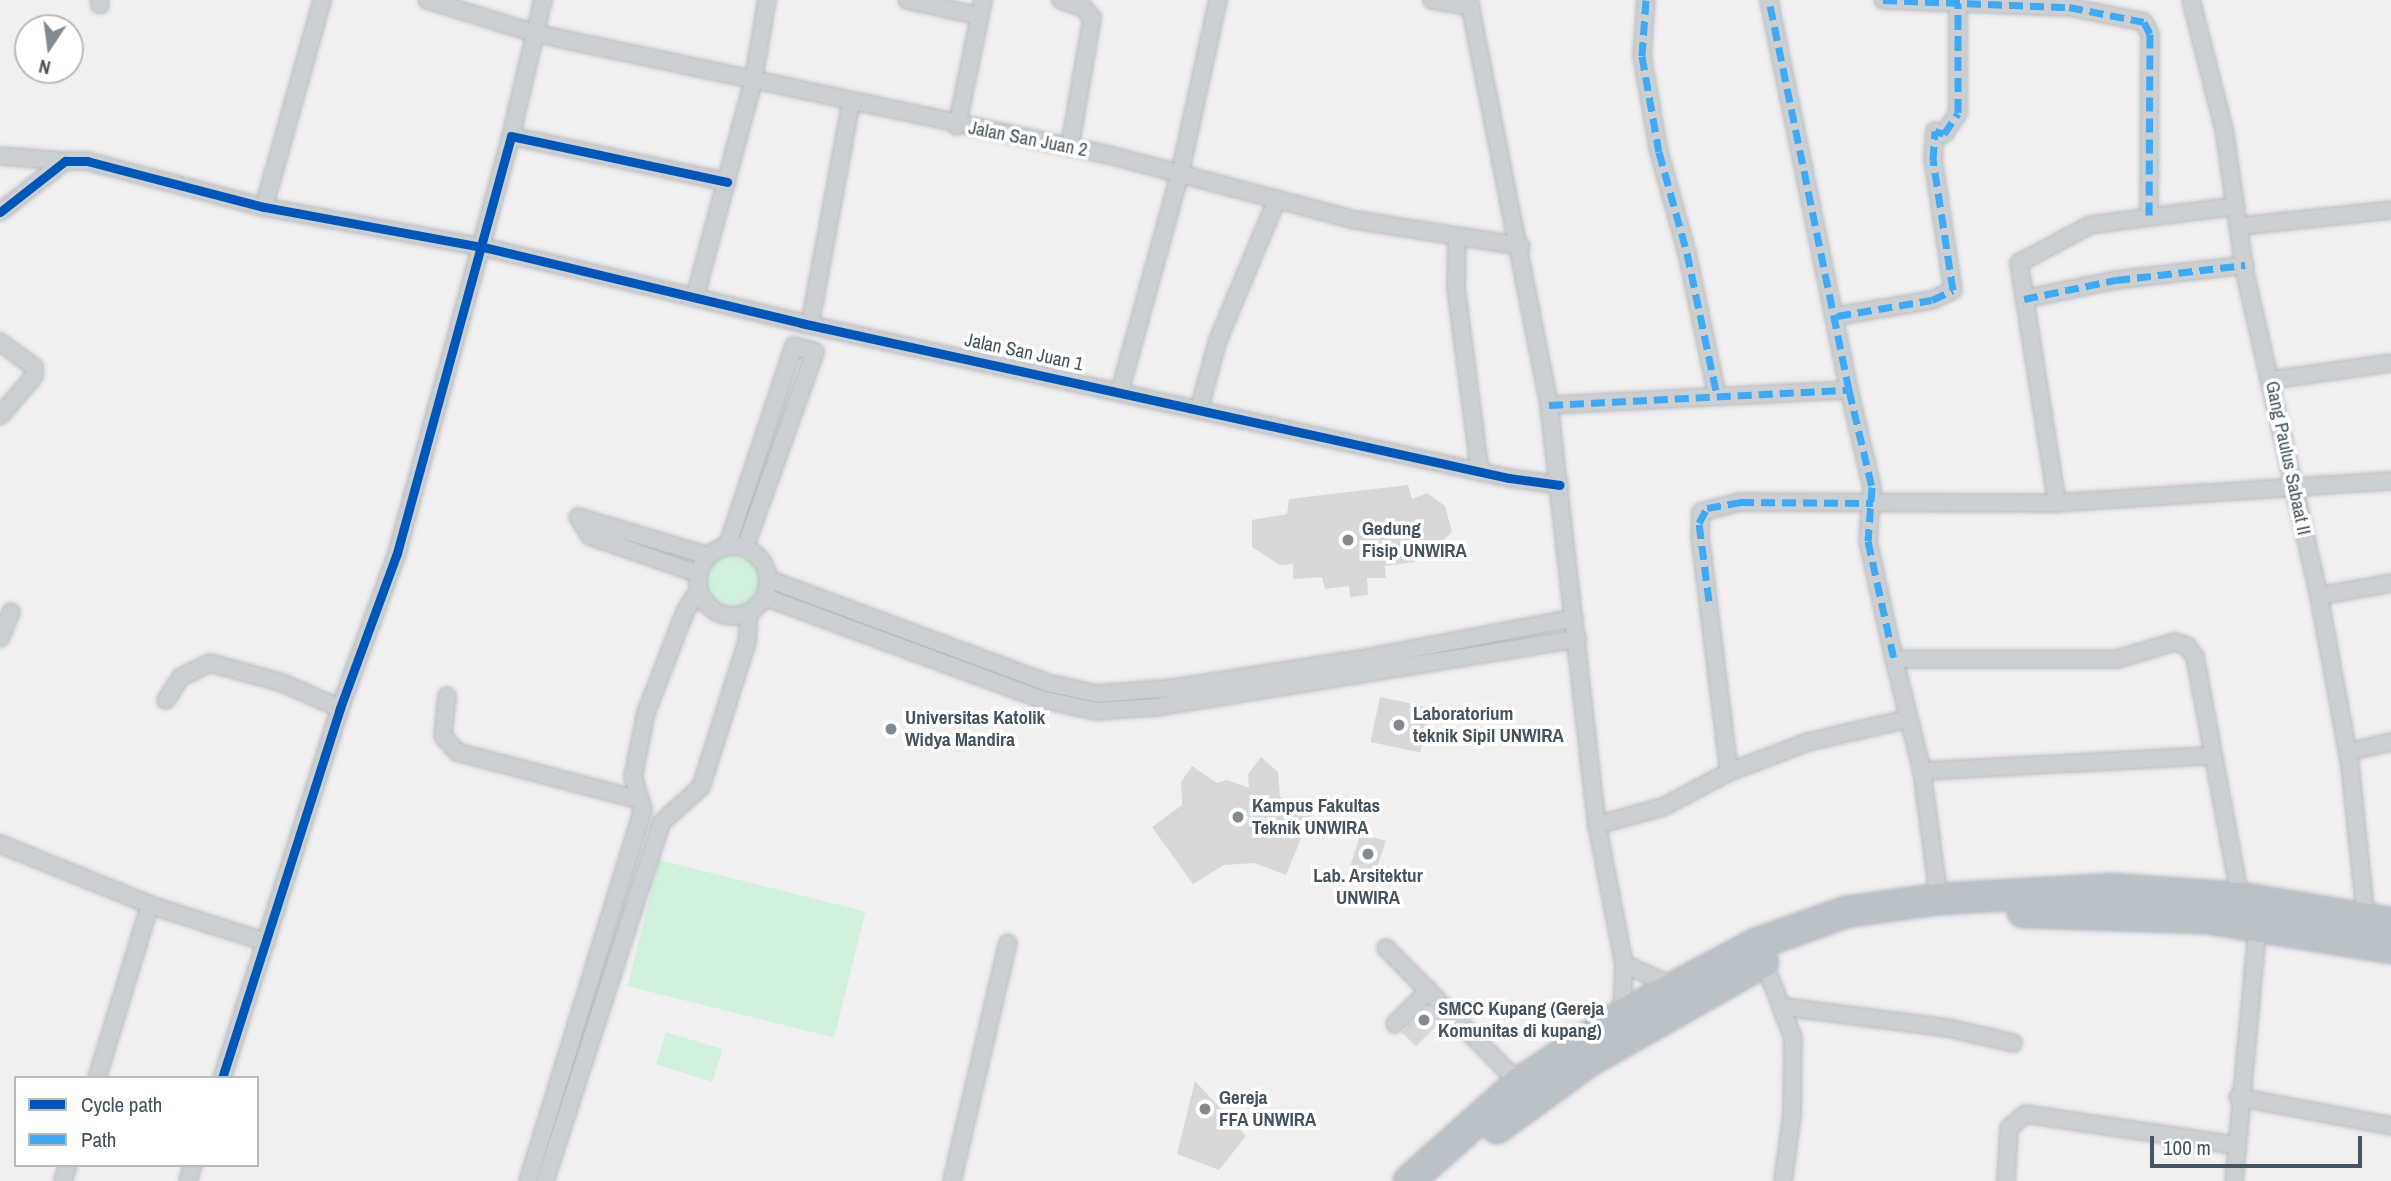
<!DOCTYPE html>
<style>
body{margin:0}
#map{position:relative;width:2391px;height:1181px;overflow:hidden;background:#f1eff0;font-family:"Archivo Narrow",sans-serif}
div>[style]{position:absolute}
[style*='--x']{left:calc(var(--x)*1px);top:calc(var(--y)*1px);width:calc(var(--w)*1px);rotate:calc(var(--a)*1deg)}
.green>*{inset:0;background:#d2f1dc;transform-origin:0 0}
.round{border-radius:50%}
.building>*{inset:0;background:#d7d8da;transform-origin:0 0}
.roads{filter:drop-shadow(0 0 2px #b4bac0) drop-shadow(0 0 2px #b4bac0)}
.street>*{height:16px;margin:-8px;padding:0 8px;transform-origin:8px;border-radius:8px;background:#cbcfd1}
.street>.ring{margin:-8px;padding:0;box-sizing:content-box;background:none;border:16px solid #cbcfd1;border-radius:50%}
.highway>*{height:30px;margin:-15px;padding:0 15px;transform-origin:15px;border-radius:15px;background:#bbc2c7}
.quiet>*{height:7px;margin-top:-3.5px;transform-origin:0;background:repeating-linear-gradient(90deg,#3fa9f5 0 14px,transparent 0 21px)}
.cycleway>*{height:9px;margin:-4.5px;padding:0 4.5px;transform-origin:4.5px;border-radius:4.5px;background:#0057b8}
.dots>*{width:19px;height:19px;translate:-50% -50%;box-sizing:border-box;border:4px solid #fff;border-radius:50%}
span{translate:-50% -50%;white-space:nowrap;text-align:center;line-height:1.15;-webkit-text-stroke:7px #fff;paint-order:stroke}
.street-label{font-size:19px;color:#45545e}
.poi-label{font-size:19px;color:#45545e;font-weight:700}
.left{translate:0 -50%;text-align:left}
.legend{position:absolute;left:14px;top:1076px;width:245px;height:91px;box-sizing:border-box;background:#fff;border:2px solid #b5bbbf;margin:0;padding:9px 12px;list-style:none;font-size:21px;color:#45545e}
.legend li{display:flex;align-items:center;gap:14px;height:35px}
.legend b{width:35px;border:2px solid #b5bbbf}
.north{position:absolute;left:14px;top:14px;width:70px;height:70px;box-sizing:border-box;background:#fff;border:2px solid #b5bbbf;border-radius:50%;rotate:193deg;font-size:19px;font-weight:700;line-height:28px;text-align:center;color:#45545e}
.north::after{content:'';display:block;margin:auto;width:24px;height:32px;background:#818a91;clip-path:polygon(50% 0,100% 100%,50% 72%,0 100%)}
.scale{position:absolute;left:2150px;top:1136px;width:212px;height:32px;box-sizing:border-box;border:4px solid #45545e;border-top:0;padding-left:9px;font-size:21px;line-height:24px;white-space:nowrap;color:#45545e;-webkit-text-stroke:5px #fff;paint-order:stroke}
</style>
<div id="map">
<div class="green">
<div class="round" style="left:707px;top:555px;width:52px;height:52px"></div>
<div style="clip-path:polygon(773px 591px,1089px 698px,1090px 707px,771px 594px)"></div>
<div style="left:659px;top:860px;width:213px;height:130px;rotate:14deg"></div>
<div style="left:666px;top:1032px;width:59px;height:34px;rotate:17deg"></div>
</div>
<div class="building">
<div style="clip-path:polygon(1408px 485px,1412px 499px,1427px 493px,1445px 506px,1452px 532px,1437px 547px,1416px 551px,1415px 562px,1385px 566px,1386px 578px,1367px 578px,1368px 595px,1350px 597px,1349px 586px,1325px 589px,1322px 577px,1293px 579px,1293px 564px,1280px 565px,1252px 547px,1252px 520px,1287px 514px,1289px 499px)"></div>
<div style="left:1380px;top:697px;width:51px;height:46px;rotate:12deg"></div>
<div style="clip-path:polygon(1261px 757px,1278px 772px,1280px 797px,1312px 812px,1286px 875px,1254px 863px,1224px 865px,1193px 884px,1152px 827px,1182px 805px,1181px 782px,1192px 766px,1217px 783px,1227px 780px,1249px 788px,1248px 774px)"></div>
<div style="left:1361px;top:833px;width:26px;height:35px;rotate:18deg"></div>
<div style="left:1428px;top:1006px;width:20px;height:37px;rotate:45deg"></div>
<div style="clip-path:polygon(1195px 1081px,1246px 1136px,1219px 1170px,1177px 1154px)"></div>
</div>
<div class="roads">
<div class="street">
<div style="--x:99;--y:0;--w:5;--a:79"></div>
<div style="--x:427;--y:0;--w:112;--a:17.1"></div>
<div style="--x:534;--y:33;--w:592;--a:11.99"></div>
<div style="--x:1113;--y:156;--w:250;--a:14.8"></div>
<div style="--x:1355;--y:220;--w:168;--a:8.9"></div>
<div style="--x:907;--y:0;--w:74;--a:12.5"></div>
<div style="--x:1061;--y:0;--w:24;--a:19"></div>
<div style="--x:1084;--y:8;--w:13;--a:51"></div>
<div style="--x:1092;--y:18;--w:130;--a:99.8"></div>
<div style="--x:1432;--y:0;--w:39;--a:10"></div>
<div style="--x:1469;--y:0;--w:413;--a:78.8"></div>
<div style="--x:1549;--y:405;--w:423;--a:83.5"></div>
<div style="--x:1597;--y:825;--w:142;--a:79"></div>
<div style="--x:1624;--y:964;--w:51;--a:92.2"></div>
<div style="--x:1646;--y:0;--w:56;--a:94.1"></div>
<div style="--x:1642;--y:56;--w:97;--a:80"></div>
<div style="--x:1659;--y:152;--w:105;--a:74.5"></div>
<div style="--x:1687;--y:253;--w:145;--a:78.1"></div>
<div style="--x:1883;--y:0;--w:186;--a:2.2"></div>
<div style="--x:2069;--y:7;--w:76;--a:11.3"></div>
<div style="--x:2144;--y:22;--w:13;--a:63"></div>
<div style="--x:2150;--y:34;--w:181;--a:90.3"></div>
<div style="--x:2191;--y:0;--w:133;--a:75.7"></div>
<div style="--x:2224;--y:129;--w:146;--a:81.7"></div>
<div style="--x:2245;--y:273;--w:331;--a:77.1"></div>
<div style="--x:2319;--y:596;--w:172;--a:79.6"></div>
<div style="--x:2350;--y:765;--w:155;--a:84.1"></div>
<div style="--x:957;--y:126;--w:129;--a:-78.3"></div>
<div style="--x:511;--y:136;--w:140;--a:-76.8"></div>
<div style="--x:0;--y:156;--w:64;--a:4.5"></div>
<div style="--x:2236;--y:206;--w:147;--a:172.6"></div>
<div style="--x:2090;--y:225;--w:81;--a:151.8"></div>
<div style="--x:2019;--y:263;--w:243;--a:81"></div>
<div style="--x:2057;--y:503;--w:335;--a:-3.8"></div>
<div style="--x:264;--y:207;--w:215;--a:-74.3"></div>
<div style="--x:0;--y:212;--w:83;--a:-38.1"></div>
<div style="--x:65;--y:161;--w:22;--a:0"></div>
<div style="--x:87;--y:161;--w:183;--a:14.6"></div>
<div style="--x:264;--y:207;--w:223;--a:10.4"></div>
<div style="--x:483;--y:247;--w:327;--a:13.4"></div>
<div style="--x:801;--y:323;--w:725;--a:12.35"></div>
<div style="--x:1509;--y:478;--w:51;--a:7.8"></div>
<div style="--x:2241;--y:226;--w:151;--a:-6.1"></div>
<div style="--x:1457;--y:237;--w:51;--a:91.1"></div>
<div style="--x:1456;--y:288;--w:186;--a:82.6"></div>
<div style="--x:695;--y:297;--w:223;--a:-74.9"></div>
<div style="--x:753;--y:82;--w:83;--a:-80.3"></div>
<div style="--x:2024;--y:299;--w:94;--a:-11.7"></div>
<div style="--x:2116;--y:280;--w:130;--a:-6.6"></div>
<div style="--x:1837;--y:316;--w:96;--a:-9.6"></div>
<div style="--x:1932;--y:300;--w:23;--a:-25"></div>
<div style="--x:1953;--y:290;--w:132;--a:-98.7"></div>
<div style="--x:1933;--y:160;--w:29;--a:-86"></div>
<div style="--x:1935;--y:131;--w:9;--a:18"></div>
<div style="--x:1944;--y:134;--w:25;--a:-56"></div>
<div style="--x:1958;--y:113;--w:110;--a:-90"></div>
<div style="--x:810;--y:324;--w:225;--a:-79.5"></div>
<div style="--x:0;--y:342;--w:42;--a:36.3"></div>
<div style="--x:34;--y:367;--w:9;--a:90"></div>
<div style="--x:34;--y:376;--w:52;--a:130.4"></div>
<div style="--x:2271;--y:380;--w:121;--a:-8.1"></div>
<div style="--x:1849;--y:390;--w:100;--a:76.7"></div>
<div style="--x:1872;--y:487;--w:54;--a:94.2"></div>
<div style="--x:1868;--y:541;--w:121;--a:77.6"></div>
<div style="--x:1120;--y:391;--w:226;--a:-74.6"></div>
<div style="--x:1180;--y:173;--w:177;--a:-77.6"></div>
<div style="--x:1549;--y:405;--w:300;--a:-2.9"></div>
<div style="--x:1849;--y:390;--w:398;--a:-101.6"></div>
<div style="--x:1199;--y:409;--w:72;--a:-74.6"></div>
<div style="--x:1218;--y:340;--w:153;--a:-67.3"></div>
<div class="ring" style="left:698px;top:546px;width:54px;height:54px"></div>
<div style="--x:727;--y:547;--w:212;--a:-71.6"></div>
<div style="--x:794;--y:346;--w:22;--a:16"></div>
<div style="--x:815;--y:352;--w:208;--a:109.7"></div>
<div style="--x:699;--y:574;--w:115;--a:-160.8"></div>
<div style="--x:590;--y:536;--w:22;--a:-122"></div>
<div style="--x:578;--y:517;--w:137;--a:16.6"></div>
<div style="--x:768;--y:579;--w:298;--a:20.4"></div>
<div style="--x:1047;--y:683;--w:52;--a:12.2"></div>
<div style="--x:1098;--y:694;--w:76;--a:-4.5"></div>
<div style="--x:1174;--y:688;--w:188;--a:-8.9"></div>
<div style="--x:1360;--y:659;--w:218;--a:-10.8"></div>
<div style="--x:2319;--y:596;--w:73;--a:-10.2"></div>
<div style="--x:765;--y:597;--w:294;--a:20.3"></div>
<div style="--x:1041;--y:699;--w:56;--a:12.3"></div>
<div style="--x:1096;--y:711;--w:60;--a:-3.8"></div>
<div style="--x:1156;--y:707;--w:427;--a:-9.2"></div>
<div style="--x:0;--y:638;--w:28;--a:-67"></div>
<div style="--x:447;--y:696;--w:40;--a:95.7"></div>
<div style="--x:443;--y:736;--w:21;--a:49"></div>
<div style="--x:457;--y:752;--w:189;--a:14.7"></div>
<div style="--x:166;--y:700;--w:27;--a:-57"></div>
<div style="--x:181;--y:677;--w:32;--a:-26"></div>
<div style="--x:210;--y:663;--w:73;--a:15.2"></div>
<div style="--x:280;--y:682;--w:65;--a:23.4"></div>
<div style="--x:2347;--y:752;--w:45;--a:-12.8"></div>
<div style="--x:1922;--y:771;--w:291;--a:-3"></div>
<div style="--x:1729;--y:772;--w:237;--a:-97"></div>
<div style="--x:1700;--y:537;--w:25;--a:-88"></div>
<div style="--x:1701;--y:512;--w:40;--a:-14.4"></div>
<div style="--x:1740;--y:502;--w:317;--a:0.2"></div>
<div style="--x:1597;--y:825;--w:68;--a:-15.3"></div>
<div style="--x:1663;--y:807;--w:75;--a:-27.9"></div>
<div style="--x:1729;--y:772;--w:85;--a:-20.8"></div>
<div style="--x:1808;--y:742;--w:102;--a:-13.1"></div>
<div style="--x:0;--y:844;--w:162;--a:22.1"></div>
<div style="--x:150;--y:905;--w:122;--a:17.7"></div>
<div style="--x:1939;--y:899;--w:129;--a:-97.6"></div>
<div style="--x:1922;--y:771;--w:115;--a:-104"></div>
<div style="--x:1894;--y:659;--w:223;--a:0"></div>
<div style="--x:2117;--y:659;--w:60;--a:-16.3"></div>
<div style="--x:2175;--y:642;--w:13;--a:18"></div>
<div style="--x:2187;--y:646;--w:14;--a:54"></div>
<div style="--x:2195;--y:657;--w:245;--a:79.4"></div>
<div style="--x:1386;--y:948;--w:190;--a:45.4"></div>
<div style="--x:1764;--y:962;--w:81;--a:69.1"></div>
<div style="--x:1793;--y:1038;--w:77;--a:90.7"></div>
<div style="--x:1792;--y:1115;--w:67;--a:97.8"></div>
<div style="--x:1624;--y:964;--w:54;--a:24.2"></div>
<div style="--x:1785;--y:1007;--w:164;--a:7.3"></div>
<div style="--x:1948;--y:1028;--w:67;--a:13"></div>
<div style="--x:1395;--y:1024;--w:48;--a:-45"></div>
<div style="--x:97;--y:1078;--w:181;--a:-73"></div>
<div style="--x:222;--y:1078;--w:388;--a:-72.3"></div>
<div style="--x:340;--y:708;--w:165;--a:-69.8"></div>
<div style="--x:397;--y:553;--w:432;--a:-74.7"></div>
<div style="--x:511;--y:136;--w:221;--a:12"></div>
<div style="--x:2238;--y:1097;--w:156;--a:10.7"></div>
<div style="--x:63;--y:1181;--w:17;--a:-73"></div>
<div style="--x:188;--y:1181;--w:17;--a:-73"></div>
<div style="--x:528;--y:1181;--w:389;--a:-72.8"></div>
<div style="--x:643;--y:809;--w:34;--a:-107"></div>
<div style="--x:633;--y:777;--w:65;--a:-78.5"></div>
<div style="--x:646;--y:713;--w:108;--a:-68.9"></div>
<div style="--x:685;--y:612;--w:26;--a:-58"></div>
<div style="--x:545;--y:1181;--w:376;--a:-72"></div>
<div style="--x:661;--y:823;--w:54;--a:-42"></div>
<div style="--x:701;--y:787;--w:152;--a:-72.4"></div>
<div style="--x:747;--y:642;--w:30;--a:-86"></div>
<div style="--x:952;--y:1181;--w:244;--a:-76.8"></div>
<div style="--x:2006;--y:1181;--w:53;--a:-86.8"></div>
<div style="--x:2009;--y:1128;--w:21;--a:-41"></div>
<div style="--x:2025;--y:1114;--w:213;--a:8.4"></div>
<div style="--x:2234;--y:1181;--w:258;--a:-84.7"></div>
</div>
<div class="highway">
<div style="--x:2023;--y:912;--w:183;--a:1.9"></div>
<div style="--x:2206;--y:918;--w:187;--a:9.2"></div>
<div style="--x:1497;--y:1128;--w:114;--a:-36.1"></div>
<div style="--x:1589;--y:1061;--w:200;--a:-29.6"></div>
<div style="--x:1409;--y:1181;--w:147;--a:-41.7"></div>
<div style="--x:1519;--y:1083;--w:123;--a:-33.4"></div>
<div style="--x:1622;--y:1015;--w:152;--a:-27.9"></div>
<div style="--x:1756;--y:944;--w:96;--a:-19.6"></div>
<div style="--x:1846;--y:912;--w:94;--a:-8"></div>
<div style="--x:1939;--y:899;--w:171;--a:-3.3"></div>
<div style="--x:2110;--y:889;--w:130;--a:4"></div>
<div style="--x:2240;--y:898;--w:153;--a:9.4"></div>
</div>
</div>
<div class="quiet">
<div style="--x:1646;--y:0;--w:56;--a:94.1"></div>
<div style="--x:1642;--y:56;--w:97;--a:80"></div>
<div style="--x:1659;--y:152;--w:105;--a:74.5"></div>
<div style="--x:1687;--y:253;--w:145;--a:78.1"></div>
<div style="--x:1883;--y:0;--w:186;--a:2.2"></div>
<div style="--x:2069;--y:7;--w:76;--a:11.3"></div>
<div style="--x:2144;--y:22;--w:13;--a:63"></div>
<div style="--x:2150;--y:34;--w:181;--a:90.3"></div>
<div style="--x:2024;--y:299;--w:94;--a:-11.7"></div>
<div style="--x:2116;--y:280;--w:130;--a:-6.6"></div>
<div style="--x:1837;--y:316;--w:96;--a:-9.6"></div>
<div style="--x:1932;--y:300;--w:23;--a:-25"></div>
<div style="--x:1953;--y:290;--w:132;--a:-98.7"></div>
<div style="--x:1933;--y:160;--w:29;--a:-86"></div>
<div style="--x:1935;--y:131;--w:9;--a:18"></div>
<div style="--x:1944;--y:134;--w:25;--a:-56"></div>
<div style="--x:1958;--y:113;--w:110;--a:-90"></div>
<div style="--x:1849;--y:390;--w:100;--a:76.7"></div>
<div style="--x:1872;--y:487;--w:54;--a:94.2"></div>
<div style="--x:1868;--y:541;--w:121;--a:77.6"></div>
<div style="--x:1549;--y:405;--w:300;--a:-2.9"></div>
<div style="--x:1849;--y:390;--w:398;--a:-101.6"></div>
<div style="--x:1709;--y:601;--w:79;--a:-97.3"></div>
<div style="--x:1699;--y:523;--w:17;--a:-62"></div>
<div style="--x:1707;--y:508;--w:34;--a:-10"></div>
<div style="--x:1740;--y:502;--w:133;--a:0.4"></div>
</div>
<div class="cycleway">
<div style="--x:0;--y:212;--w:83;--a:-38.1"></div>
<div style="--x:65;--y:161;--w:22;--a:0"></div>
<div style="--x:87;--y:161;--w:183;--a:14.6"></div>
<div style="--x:264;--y:207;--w:223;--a:10.4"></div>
<div style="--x:483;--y:247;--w:327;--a:13.4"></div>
<div style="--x:801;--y:323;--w:725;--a:12.35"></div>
<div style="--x:1509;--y:478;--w:51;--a:7.8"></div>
<div style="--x:222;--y:1078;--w:388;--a:-72.3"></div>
<div style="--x:340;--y:708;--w:165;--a:-69.8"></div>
<div style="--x:397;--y:553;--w:432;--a:-74.7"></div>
<div style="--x:511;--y:136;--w:221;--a:12"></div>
</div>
<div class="dots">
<div style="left:1348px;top:540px;background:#818a91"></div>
<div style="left:1399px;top:725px;background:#818a91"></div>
<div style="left:891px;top:729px;background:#818a91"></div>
<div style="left:1238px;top:817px;background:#818a91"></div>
<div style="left:1368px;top:854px;background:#818a91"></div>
<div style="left:1424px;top:1020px;background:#818a91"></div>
<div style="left:1205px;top:1109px;background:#818a91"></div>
</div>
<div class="street-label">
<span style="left:1028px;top:139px;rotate:11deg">Jalan San Juan 2</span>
<span style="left:1024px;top:352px;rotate:12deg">Jalan San Juan 1</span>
<span style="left:2288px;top:458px;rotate:78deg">Gang Paulus Sabaat II</span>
</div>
<div class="poi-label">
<span class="left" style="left:1362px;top:540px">Gedung<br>Fisip UNWIRA</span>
<span class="left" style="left:1413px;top:725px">Laboratorium<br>teknik Sipil UNWIRA</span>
<span class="left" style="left:905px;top:729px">Universitas Katolik<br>Widya Mandira</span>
<span class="left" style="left:1252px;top:817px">Kampus Fakultas<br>Teknik UNWIRA</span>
<span style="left:1368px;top:887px">Lab. Arsitektur<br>UNWIRA</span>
<span class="left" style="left:1438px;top:1020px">SMCC Kupang (Gereja<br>Komunitas di kupang)</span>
<span class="left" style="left:1219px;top:1109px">Gereja<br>FFA UNWIRA</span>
</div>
<ul class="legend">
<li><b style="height:9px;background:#0057b8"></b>Cycle path</li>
<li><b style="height:9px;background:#3fa9f5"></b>Path</li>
</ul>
<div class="north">N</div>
<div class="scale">100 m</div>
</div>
